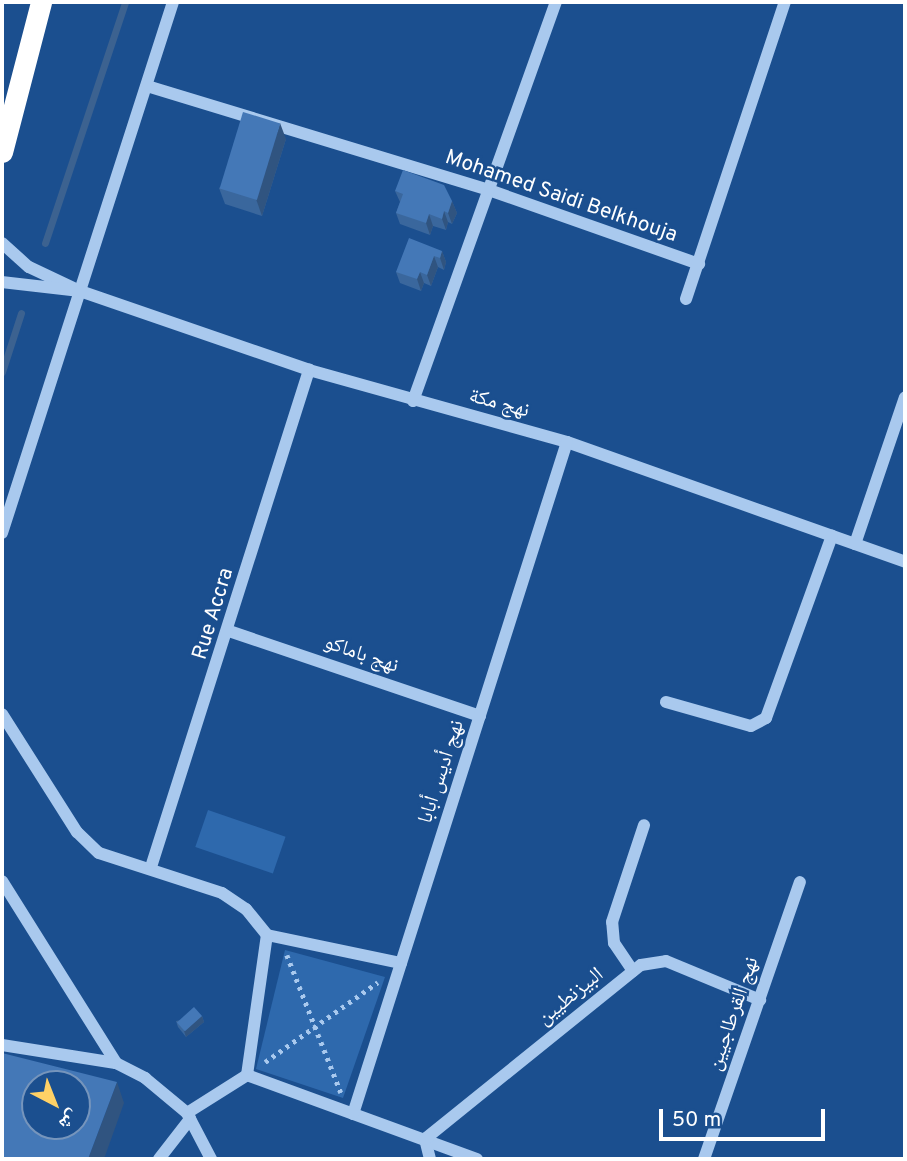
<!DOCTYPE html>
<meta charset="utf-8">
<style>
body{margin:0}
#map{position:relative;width:907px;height:1161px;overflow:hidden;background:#1b4f8f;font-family:Overpass,"Noto Naskh Arabic",sans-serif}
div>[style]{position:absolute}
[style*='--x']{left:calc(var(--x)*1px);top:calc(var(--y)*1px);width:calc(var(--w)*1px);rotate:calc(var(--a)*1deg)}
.green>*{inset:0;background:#2e69ad;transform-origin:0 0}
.stream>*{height:7px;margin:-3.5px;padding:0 3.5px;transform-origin:3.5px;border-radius:3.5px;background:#3c6290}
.path>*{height:4.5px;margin-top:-2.25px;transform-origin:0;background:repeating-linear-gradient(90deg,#a9c9ee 0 3.5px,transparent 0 8.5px)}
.minor>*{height:12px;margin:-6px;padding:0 6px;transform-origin:6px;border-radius:6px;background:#a9c9ee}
.highway>*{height:21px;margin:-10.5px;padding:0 10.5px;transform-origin:10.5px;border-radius:10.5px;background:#fff}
.wall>*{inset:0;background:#3a679d}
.shaded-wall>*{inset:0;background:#305480}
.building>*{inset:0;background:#4478b7;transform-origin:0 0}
span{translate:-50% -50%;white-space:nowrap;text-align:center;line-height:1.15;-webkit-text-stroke:5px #1b4f8f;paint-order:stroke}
.street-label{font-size:21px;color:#fff}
.frame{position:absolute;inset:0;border:4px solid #fff;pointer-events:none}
.north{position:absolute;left:21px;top:1070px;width:70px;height:70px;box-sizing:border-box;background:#1b4f8f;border:2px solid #7695bc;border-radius:50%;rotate:138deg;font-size:19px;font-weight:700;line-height:28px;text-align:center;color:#fff}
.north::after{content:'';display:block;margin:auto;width:24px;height:32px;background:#ffd166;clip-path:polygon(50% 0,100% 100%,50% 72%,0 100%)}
.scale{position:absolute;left:659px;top:1109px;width:166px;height:32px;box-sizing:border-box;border:4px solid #fff;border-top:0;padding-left:9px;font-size:21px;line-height:24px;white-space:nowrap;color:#fff;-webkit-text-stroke:5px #1b4f8f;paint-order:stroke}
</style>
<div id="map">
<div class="green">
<div style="left:208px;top:810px;width:82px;height:39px;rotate:19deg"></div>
<div style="clip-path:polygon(285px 950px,385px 977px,343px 1098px,256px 1069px)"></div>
</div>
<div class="stream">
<div style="--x:45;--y:243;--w:254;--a:-71.6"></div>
<div style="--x:2;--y:372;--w:62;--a:-72.1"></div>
</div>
<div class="path">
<div style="--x:287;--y:955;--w:148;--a:68.6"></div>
<div style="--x:265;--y:1062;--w:138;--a:-35.3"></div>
</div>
<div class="minor">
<div style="--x:147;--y:86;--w:354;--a:16.9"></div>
<div style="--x:486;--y:189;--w:226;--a:19.4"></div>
<div style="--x:2;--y:243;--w:36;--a:42"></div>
<div style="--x:29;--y:267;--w:56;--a:25.2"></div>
<div style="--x:80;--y:291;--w:79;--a:-173.4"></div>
<div style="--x:80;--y:291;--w:242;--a:19"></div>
<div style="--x:309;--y:370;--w:268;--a:15.6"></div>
<div style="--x:567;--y:442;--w:359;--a:19.5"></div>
<div style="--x:686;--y:299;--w:313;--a:-71.6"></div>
<div style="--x:413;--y:401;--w:424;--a:-70.3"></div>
<div style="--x:2;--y:533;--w:558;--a:-72.15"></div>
<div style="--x:855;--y:544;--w:155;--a:-71.2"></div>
<div style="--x:229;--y:631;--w:265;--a:18.7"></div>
<div style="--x:666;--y:702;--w:88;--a:15.8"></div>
<div style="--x:751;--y:726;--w:17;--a:-28"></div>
<div style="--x:766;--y:718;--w:194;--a:-70.1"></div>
<div style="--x:2;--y:714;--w:140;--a:57.6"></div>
<div style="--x:77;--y:832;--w:30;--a:44"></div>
<div style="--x:99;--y:853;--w:129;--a:18"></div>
<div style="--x:222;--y:893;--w:29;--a:34"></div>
<div style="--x:246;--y:909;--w:33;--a:51"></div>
<div style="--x:267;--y:935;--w:137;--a:11.8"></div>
<div style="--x:151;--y:867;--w:522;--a:-72.36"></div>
<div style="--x:2;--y:881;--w:215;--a:57.9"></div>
<div style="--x:633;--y:971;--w:34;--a:-124"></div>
<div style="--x:614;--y:943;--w:21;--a:-95"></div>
<div style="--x:612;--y:922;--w:102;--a:-71.7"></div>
<div style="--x:2;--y:1045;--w:115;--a:9"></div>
<div style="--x:116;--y:1063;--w:33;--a:27"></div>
<div style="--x:145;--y:1078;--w:55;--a:39.8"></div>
<div style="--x:187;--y:1113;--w:52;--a:62.4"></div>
<div style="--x:247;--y:1075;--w:245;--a:20.1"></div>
<div style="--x:187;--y:1113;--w:71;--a:-32.3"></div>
<div style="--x:247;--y:1075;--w:141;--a:-81.9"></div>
<div style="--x:353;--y:1114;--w:705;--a:-72.34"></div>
<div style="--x:159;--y:1159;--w:51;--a:-52.2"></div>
<div style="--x:430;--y:1159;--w:21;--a:-104"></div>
<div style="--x:425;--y:1139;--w:277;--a:-38.9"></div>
<div style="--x:641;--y:965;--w:25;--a:-9"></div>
<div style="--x:666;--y:961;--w:102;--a:22.5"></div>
<div style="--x:704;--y:1159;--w:293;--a:-70.9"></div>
</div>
<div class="highway">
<div style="--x:2;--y:152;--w:155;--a:-75.4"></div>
</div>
<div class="wall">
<div style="clip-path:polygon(286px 139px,262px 216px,225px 204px,219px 188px)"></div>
<div style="clip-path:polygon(395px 191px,452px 201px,457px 213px,452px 224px,448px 222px,446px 230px,433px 226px,430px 235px,400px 224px,396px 213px,400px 202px)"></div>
<div style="clip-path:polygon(442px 251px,446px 262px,444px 270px,438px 267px,431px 286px,424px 283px,421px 291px,400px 283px,396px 272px)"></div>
<div style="clip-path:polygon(202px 1016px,204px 1022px,186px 1037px,178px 1027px,176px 1021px)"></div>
</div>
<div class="shaded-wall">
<div style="clip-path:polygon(280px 123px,286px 139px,262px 216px,256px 199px)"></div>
<div style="clip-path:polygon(452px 201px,457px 213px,452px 224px,448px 213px)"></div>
<div style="clip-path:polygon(444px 211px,448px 222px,446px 230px,442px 219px)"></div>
<div style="clip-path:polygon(429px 214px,433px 226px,430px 235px,426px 223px)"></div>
<div style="clip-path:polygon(442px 251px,446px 262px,444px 270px,440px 258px)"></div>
<div style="clip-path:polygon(434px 256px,438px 267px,431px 286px,427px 275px)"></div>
<div style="clip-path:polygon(420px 272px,424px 283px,421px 291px,417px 279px)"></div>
<div style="clip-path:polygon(202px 1016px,204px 1022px,186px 1037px,184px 1031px)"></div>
<div style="clip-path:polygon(117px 1082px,124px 1103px,104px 1159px,88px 1159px)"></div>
</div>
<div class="building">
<div style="left:243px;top:112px;width:39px;height:80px;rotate:17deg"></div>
<div style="clip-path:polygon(403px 170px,444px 185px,452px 201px,448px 213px,444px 211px,442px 219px,429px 214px,426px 223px,396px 213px,403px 194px,395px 191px)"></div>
<div style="clip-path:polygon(409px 238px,442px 251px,440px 258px,434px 256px,427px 275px,420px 272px,417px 279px,396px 272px)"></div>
<div style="left:194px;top:1007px;width:12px;height:23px;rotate:48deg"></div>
<div style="clip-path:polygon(evenodd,2px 1053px,117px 1082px,88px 1159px,2px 1159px,2px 1053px,35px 1084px,77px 1084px,77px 1126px,35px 1126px,35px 1084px)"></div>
</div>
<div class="street-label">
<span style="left:561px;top:197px;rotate:19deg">Mohamed Saidi Belkhouja</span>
<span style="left:499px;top:404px;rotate:15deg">نهج مكة</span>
<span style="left:214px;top:614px;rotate:-73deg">Rue Accra</span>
<span style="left:361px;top:655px;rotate:19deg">نهج باماكو</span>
<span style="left:442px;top:772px;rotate:-72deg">نهج أديس أبابا</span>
<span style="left:571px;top:997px;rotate:-39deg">البيزنطيين</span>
<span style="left:734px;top:1014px;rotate:-71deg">نهج القرطاجيين</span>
</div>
<div class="frame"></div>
<div class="north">ش</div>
<div class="scale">50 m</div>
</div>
